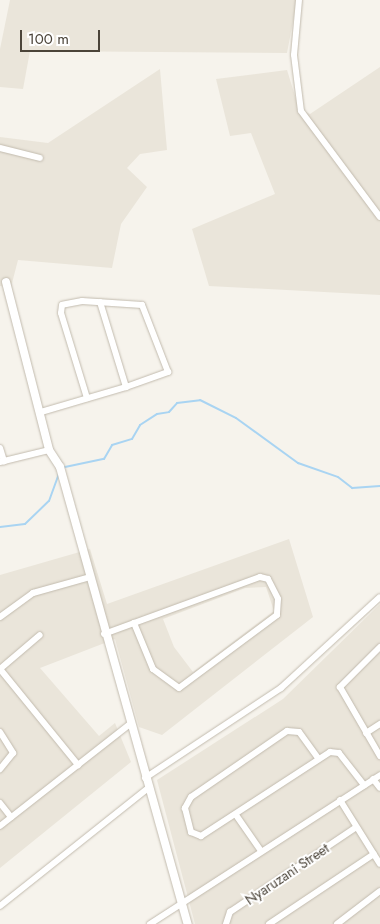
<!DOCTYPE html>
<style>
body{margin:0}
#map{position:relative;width:380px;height:924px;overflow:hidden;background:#f6f3ec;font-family:Jost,sans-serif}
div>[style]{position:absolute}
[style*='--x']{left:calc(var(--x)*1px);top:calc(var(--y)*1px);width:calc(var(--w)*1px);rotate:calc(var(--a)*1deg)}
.residential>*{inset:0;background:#eae5da}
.stream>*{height:2px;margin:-1px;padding:0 1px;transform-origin:1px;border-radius:1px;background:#a9d4f2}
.roads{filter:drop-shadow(0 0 1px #c2bbae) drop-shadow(0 0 1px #c2bbae)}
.minor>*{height:6px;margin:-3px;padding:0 3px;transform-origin:3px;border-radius:3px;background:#fff}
.tertiary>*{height:8px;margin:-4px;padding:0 4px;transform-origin:4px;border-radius:4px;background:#fff}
span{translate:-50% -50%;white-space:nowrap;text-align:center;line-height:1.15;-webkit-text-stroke:4px #fff;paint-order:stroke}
.street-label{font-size:14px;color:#4b4439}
.scale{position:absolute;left:20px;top:30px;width:80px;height:22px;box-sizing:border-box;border:2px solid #4b4439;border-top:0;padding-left:6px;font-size:15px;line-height:18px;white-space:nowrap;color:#4b4439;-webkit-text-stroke:4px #fff;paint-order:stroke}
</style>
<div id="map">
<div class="residential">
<div style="clip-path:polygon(10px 0,297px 0,287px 53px,30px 51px,23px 89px,0 87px,0 49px)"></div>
<div style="clip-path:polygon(380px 67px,380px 295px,209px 286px,192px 229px,275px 194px,251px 133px,230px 136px,216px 79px,287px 70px,299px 109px,310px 114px)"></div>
<div style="clip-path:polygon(160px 69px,167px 150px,140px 154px,127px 168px,147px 187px,121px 224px,112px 268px,18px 260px,11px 287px,0 286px,0 137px,48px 143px)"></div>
<div style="clip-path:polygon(evenodd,289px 539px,313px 617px,162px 735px,139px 727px,115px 639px,40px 668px,99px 736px,115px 723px,131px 762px,0 868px,0 575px,90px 549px,107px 604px,289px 539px,266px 587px,274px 611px,193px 672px,174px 647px,163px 619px,245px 588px,266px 587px)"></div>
<div style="clip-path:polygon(380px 604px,380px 924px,195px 924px,157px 780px,283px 699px)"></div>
</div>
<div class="stream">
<div style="--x:65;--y:467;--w:40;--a:-12"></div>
<div style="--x:104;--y:459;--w:16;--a:-60"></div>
<div style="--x:112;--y:445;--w:21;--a:-17"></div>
<div style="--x:132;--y:439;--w:16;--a:-60"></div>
<div style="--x:140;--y:425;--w:20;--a:-33"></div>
<div style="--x:157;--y:414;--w:12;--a:-9"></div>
<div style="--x:169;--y:412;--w:12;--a:-48"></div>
<div style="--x:177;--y:403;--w:23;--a:-7"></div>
<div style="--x:200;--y:400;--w:40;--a:26.6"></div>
<div style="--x:236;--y:418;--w:77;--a:36"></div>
<div style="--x:298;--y:463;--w:42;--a:19.3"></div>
<div style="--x:338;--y:477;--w:18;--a:38"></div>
<div style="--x:352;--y:488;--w:28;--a:-4"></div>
<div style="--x:0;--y:527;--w:25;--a:-7"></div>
<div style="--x:25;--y:524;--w:33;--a:-44"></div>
<div style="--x:49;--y:501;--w:29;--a:-70"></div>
</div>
<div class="roads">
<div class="minor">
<div style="--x:299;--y:0;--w:55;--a:95.2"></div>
<div style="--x:294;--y:55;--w:56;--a:82.9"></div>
<div style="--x:301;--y:111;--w:132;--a:53.3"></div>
<div style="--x:0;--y:148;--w:41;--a:14"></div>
<div style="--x:100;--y:302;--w:89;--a:73"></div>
<div style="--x:41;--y:412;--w:89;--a:-16.4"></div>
<div style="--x:126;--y:387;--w:45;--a:-19.7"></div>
<div style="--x:168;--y:372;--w:72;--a:-111.2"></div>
<div style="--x:142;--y:305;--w:60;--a:-176.2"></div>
<div style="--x:82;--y:301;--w:20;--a:169"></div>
<div style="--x:62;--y:305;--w:8;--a:97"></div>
<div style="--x:61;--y:313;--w:89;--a:73"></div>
<div style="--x:0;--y:448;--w:14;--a:73"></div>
<div style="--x:0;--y:462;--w:50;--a:-13.8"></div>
<div style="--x:0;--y:617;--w:41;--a:-36"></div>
<div style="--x:33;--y:593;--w:59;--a:-15.7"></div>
<div style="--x:104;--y:634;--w:32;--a:-20"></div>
<div style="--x:134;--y:623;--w:134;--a:-20.1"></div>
<div style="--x:260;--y:577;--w:8;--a:14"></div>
<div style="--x:268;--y:579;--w:22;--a:63"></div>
<div style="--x:278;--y:599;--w:16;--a:94"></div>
<div style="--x:277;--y:615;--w:122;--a:143.3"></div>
<div style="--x:179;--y:688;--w:32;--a:-144"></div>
<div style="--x:153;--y:669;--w:50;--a:-112.4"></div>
<div style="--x:380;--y:647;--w:57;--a:135"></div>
<div style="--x:340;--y:687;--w:80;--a:59.9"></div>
<div style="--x:0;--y:669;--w:124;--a:50.9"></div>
<div style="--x:0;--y:669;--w:52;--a:-40.4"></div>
<div style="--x:0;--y:732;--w:25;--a:58"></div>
<div style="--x:13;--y:753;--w:21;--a:129"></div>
<div style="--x:366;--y:733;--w:17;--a:-33"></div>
<div style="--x:318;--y:758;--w:32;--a:-126"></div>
<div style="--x:299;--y:732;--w:12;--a:-175"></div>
<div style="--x:287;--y:731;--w:116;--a:145.5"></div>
<div style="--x:191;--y:797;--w:13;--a:119"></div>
<div style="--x:185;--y:808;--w:25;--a:76"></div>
<div style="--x:191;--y:832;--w:11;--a:22"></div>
<div style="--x:201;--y:836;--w:154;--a:-33.1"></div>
<div style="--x:330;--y:752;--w:9;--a:6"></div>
<div style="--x:339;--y:753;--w:41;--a:52"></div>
<div style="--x:145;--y:778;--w:163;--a:-33.5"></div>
<div style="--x:281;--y:688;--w:134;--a:-42.6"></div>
<div style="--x:373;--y:779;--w:11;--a:52"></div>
<div style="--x:340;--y:800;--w:75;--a:58"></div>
<div style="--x:0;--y:803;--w:18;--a:52"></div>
<div style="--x:236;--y:815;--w:44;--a:55.2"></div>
<div style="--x:0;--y:826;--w:165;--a:-38.1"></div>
<div style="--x:0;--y:906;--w:188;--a:-38.5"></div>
<div style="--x:150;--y:924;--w:274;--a:-32.9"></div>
<div style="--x:226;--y:924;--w:13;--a:-72"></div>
<div style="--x:230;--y:912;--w:151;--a:-33.9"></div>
<div style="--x:269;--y:924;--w:126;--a:-33.7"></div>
<div style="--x:337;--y:924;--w:54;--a:-37.5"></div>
</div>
<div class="tertiary">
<div style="--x:6;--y:282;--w:173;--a:75.6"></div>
<div style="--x:49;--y:450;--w:20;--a:57"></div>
<div style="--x:60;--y:467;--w:475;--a:74.4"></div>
</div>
</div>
<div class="street-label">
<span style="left:287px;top:874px;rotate:-34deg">Nyaruzani Street</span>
</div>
<div class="scale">100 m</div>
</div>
